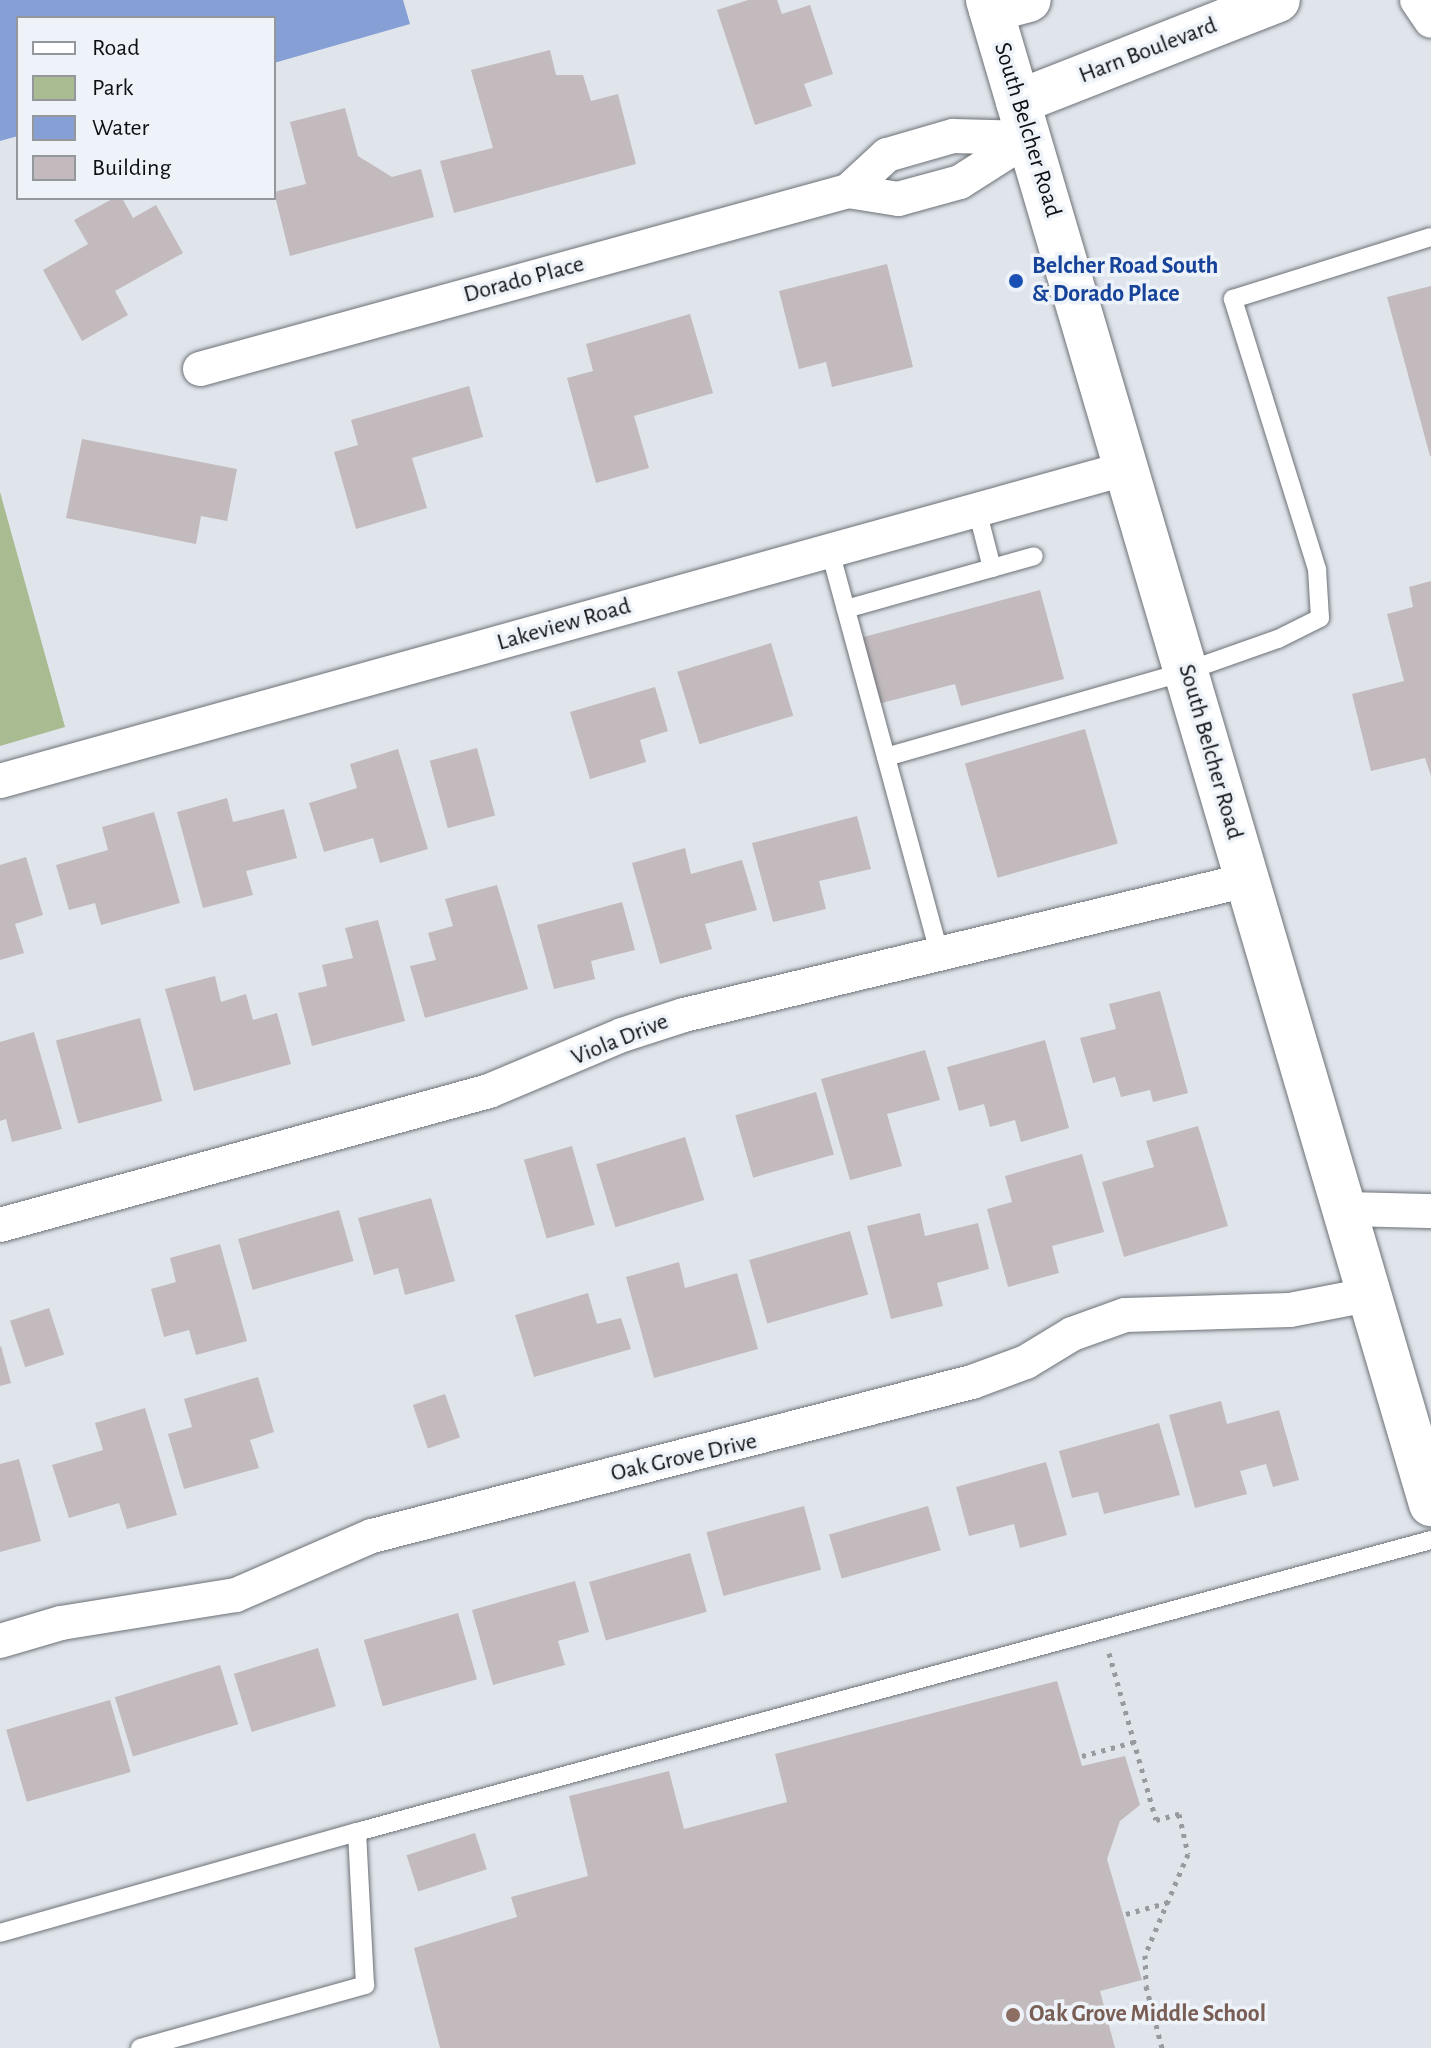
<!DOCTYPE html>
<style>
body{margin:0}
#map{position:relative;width:1431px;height:2048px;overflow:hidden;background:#e0e5ec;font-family:"Alegreya Sans",sans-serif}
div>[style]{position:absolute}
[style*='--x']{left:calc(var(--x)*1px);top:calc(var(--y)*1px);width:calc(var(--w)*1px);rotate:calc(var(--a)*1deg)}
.green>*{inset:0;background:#a9bb91}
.water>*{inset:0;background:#869fd5}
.building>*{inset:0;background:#c2babd;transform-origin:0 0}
.path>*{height:5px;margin-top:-2.5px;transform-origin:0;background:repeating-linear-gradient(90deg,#979ba0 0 4px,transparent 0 10px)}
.roads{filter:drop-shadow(0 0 2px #6d7277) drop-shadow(0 0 2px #6d7277)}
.lane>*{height:18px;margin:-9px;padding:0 9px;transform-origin:9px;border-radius:9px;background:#fff}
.street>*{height:34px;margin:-17px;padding:0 17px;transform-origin:17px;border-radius:17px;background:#fff}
.secondary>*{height:44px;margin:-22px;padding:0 22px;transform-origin:22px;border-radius:22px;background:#fff}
.dots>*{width:22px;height:22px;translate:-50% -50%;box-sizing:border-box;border:4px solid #edf3f9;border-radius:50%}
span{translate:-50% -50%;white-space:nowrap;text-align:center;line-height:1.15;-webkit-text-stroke:7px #edf3f9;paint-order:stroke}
.street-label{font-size:24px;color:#0e1012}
.transit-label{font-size:24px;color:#164399;font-weight:700}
.left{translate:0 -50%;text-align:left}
.education-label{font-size:24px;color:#785e54;font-weight:700}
.legend{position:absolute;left:16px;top:16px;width:260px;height:184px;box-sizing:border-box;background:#edf3f9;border:2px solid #94989d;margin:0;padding:10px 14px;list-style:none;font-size:24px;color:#0e1012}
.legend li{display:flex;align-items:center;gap:16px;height:40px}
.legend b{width:40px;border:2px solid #94989d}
</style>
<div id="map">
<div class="green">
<div style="clip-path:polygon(0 492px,65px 727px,0 746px)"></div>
</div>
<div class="water">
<div style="clip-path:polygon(0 0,403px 0,410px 24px,274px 63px,274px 18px,18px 18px,18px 136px,0 141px)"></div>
</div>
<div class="building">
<div style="clip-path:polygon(748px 0,777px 0,782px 14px,810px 5px,833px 74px,804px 84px,812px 106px,755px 125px,717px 10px)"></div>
<div style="clip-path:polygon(550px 50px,556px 75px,583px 75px,591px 101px,618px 94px,636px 164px,454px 213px,440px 161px,493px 148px,471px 70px)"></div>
<div style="clip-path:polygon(345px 108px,358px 156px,392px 177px,421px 169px,434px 217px,290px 256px,274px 192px,306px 184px,290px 122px)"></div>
<div style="clip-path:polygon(114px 198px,122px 198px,133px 218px,156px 205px,183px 253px,115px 291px,128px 315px,82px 341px,43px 270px,88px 244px,74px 220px)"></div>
<div style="clip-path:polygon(887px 264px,913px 367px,832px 387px,826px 362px,799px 369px,779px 291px)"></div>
<div style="clip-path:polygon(1431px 286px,1431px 456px,1430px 456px,1387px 297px)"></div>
<div style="clip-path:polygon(690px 314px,713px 393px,634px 416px,649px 468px,596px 483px,567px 378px,593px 371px,586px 344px)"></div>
<div style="clip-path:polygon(469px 386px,483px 437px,412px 458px,427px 508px,356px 529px,334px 452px,358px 445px,351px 420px)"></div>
<div style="clip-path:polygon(82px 439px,237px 469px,227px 521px,201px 516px,196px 544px,66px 518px)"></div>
<div style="clip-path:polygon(1431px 581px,1431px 776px,1425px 758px,1371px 771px,1352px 694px,1404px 681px,1387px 614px,1413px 607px,1409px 587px)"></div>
<div style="clip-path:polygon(1040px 590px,1064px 679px,961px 706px,955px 684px,878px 704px,860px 638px)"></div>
<div style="left:771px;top:643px;width:76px;height:98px;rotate:73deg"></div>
<div style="clip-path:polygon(655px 687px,668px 731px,640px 740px,646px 762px,590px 779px,570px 712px)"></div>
<div style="left:1085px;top:729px;width:119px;height:125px;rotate:74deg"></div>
<div style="left:477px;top:748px;width:70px;height:49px;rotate:75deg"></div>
<div style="clip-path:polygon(398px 749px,428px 849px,380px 863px,373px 838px,324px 852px,309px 803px,357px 788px,350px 764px)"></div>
<div style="clip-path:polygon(227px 798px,233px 822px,284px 809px,297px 858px,246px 871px,253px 895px,203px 908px,177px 812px)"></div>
<div style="clip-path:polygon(154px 812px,180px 903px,101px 925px,95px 903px,69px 910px,56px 865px,108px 850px,102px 827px)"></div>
<div style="clip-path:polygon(857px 816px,871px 869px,819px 881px,826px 909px,773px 922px,752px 843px)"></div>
<div style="clip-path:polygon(685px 848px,691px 874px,742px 860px,757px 910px,705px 924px,712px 949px,660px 964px,632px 863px)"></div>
<div style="clip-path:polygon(26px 857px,43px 915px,15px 924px,24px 953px,0 960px,0 865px)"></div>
<div style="clip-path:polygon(497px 885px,528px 989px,425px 1018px,410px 966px,436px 960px,428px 933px,453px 926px,445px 899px)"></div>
<div style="clip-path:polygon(622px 902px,635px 950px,591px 961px,595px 979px,554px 989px,537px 925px)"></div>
<div style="clip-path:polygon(378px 920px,405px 1021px,312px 1046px,298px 993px,327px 986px,322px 965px,353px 958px,345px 928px)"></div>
<div style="clip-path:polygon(215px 976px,221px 1002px,246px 994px,253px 1020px,277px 1013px,291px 1064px,194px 1091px,165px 989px)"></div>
<div style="clip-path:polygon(1160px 991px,1188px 1093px,1153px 1102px,1150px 1090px,1121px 1097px,1115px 1077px,1093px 1083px,1080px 1038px,1116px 1029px,1109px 1004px)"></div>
<div style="left:140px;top:1018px;width:86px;height:87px;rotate:75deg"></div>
<div style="clip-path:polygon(34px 1032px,62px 1129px,12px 1142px,6px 1119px,0 1121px,0 1042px)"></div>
<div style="clip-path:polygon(1045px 1040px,1069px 1128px,1021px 1142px,1015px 1120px,990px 1127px,984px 1104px,959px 1111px,947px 1067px)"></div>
<div style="clip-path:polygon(925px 1050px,940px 1100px,887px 1114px,902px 1166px,850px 1180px,821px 1079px)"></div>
<div style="left:816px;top:1092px;width:65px;height:84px;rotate:74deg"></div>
<div style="clip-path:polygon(1198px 1126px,1228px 1226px,1124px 1257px,1102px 1182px,1154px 1167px,1146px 1141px)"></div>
<div style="left:685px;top:1137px;width:66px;height:93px;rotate:73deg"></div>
<div style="left:572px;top:1146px;width:82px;height:50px;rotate:74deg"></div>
<div style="clip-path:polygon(1082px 1154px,1104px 1232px,1052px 1246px,1059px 1273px,1008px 1287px,987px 1209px,1012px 1202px,1005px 1176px)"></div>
<div style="clip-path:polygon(431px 1198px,455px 1281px,405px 1295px,398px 1268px,374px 1275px,358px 1218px)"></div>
<div style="left:339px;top:1210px;width:53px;height:105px;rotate:74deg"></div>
<div style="clip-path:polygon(920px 1213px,925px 1236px,978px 1223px,989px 1269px,937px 1283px,943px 1306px,891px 1319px,867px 1226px)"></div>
<div style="left:850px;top:1231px;width:66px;height:105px;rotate:74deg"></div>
<div style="clip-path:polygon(220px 1244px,247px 1341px,196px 1355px,189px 1330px,164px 1337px,151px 1289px,176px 1282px,170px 1258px)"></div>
<div style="clip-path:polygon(679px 1262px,685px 1288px,737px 1273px,758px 1349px,654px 1378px,626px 1277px)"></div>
<div style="clip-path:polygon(588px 1293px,597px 1324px,621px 1318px,631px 1349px,534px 1377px,515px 1315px)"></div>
<div style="left:49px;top:1308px;width:49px;height:41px;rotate:72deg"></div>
<div style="clip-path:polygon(1px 1346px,11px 1383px,0 1386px,0 1347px)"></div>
<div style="clip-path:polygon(258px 1377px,274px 1432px,250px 1440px,259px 1468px,184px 1489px,168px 1434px,192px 1427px,184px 1399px)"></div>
<div style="left:445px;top:1394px;width:46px;height:34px;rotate:71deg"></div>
<div style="clip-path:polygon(1221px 1401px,1227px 1424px,1279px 1410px,1299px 1480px,1273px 1487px,1266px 1464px,1240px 1471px,1247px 1494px,1195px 1508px,1169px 1415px)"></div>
<div style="clip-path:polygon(145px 1408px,177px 1515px,127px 1529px,119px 1503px,69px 1518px,52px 1465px,103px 1450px,95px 1423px)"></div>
<div style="clip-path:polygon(1159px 1423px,1180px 1495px,1104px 1514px,1098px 1492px,1072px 1498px,1059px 1451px)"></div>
<div style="clip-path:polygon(19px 1459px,41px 1541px,0 1552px,0 1464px)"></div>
<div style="clip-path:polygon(1046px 1462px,1067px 1535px,1020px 1548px,1014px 1524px,969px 1536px,956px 1487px)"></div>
<div style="left:804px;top:1506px;width:66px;height:101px;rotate:75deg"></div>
<div style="left:928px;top:1506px;width:46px;height:103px;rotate:74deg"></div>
<div style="left:690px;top:1553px;width:61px;height:105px;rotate:74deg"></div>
<div style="clip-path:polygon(575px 1581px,589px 1632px,558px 1641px,565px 1665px,493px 1685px,472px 1610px)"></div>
<div style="left:458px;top:1613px;width:69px;height:98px;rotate:74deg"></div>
<div style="left:318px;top:1648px;width:61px;height:88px;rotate:73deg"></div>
<div style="left:220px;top:1665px;width:62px;height:110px;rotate:73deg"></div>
<div style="clip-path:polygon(1057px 1681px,1082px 1766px,1125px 1756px,1140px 1805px,1120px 1821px,1107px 1859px,1142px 1980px,1100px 1991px,1115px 2048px,440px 2048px,414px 1948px,517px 1917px,511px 1897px,588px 1876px,569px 1796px,669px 1771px,684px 1829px,787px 1802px,775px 1754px)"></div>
<div style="left:110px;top:1700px;width:75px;height:108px;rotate:74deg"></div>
<div style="left:475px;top:1833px;width:38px;height:72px;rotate:72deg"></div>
</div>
<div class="path">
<div style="--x:1109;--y:1653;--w:173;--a:74.3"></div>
<div style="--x:1156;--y:1820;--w:24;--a:-15"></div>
<div style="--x:1179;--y:1814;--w:41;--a:77.3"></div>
<div style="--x:1188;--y:1854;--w:110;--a:113.1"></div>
<div style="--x:1145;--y:1955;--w:31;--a:88"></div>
<div style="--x:1146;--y:1986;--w:64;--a:75.5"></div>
<div style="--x:1082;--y:1756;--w:54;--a:-15.1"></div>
<div style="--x:1126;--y:1914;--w:45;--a:-15.6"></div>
</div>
<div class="roads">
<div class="lane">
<div style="--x:977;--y:510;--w:60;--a:75.5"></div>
<div style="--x:830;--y:551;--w:417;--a:74.8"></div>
<div style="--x:846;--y:609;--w:195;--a:-15.7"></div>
<div style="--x:886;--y:757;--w:313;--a:-15.9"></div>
<div style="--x:1187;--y:671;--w:96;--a:-19.4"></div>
<div style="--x:1278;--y:639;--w:47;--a:-26.6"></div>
<div style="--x:1320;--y:618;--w:49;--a:-93.5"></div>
<div style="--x:1317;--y:569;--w:283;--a:-107.3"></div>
<div style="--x:1233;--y:299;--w:207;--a:-17.4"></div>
<div style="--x:0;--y:1933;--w:371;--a:-15.8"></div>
<div style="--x:140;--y:2048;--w:234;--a:-15.6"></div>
<div style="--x:365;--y:1985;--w:153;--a:-93"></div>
<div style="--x:357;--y:1832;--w:1113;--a:-15.21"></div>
</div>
<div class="street">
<div style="--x:1417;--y:0;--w:25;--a:56"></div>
<div style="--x:848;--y:191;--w:53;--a:-42.7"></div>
<div style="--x:887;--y:155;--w:69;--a:-16.1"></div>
<div style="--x:953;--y:136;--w:76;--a:1.5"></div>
<div style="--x:200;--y:369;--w:672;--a:-15.36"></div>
<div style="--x:848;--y:191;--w:51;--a:9.1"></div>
<div style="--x:898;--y:199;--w:64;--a:-15.3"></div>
<div style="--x:960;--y:182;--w:82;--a:-32.5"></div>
<div style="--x:0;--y:781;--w:1171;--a:-15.51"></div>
<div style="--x:1343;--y:1209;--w:88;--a:1.3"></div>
<div style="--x:0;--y:1225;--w:507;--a:-15.32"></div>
<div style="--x:489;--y:1091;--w:144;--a:-22.8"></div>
<div style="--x:622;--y:1035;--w:65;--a:-17.9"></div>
<div style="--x:684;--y:1015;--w:579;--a:-13.48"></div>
<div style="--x:0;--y:1641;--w:64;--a:-16.4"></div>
<div style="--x:61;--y:1623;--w:177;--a:-9.1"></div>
<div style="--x:236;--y:1595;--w:148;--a:-23.5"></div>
<div style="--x:372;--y:1536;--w:619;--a:-14.4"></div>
<div style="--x:972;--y:1382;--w:58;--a:-20.3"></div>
<div style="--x:1026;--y:1362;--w:54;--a:-31.3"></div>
<div style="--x:1072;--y:1334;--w:56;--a:-19.7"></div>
<div style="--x:1125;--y:1315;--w:165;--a:-1.7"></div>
<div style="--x:1290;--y:1310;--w:79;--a:-10.9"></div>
</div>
<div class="secondary">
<div style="--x:988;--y:0;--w:1568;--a:73.59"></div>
<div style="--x:991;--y:10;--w:39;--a:-15"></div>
<div style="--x:1018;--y:102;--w:279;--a:-21.4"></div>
</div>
</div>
<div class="dots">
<div style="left:1016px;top:281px;background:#1a4fb4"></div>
<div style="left:1013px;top:2015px;background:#8d6e63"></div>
</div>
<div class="street-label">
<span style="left:1148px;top:51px;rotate:-21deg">Harn Boulevard</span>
<span style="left:1027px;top:130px;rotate:73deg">South Belcher Road</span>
<span style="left:524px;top:280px;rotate:-15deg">Dorado Place</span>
<span style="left:564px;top:625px;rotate:-16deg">Lakeview Road</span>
<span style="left:1210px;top:752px;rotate:74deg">South Belcher Road</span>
<span style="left:620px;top:1040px;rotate:-22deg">Viola Drive</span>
<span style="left:684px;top:1458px;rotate:-13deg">Oak Grove Drive</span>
</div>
<div class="transit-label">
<span class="left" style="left:1032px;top:281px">Belcher Road South<br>&amp; Dorado Place</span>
</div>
<div class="education-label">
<span class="left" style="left:1029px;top:2015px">Oak Grove Middle School</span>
</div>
<ul class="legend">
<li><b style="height:10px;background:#fff"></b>Road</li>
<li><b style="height:22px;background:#a9bb91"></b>Park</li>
<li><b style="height:22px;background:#869fd5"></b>Water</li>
<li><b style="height:22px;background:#c2babd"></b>Building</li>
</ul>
</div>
